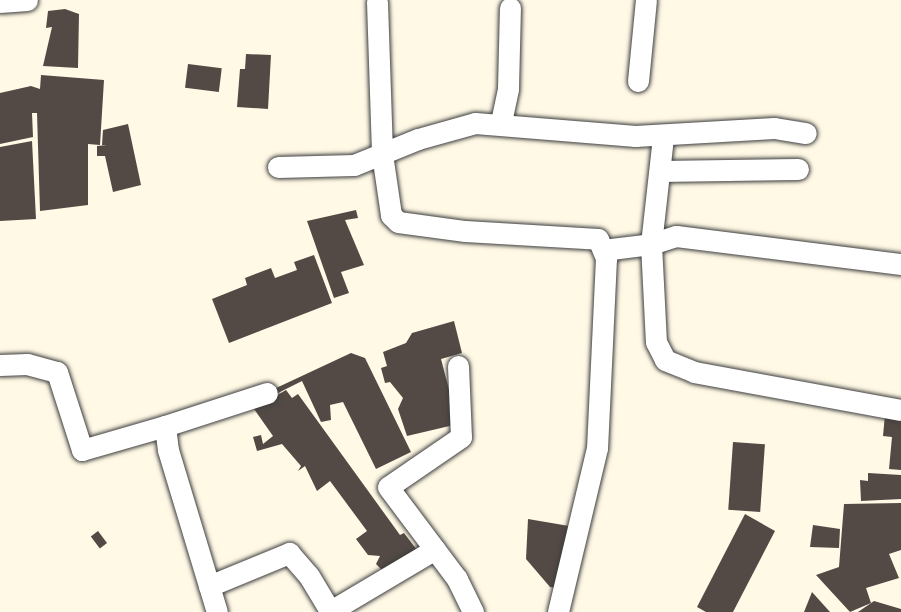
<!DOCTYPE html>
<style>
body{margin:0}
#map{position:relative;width:901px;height:612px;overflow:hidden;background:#fff9e6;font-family:Literata,serif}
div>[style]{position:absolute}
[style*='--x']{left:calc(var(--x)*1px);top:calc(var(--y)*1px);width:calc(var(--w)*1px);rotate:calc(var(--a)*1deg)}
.building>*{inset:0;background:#534a45;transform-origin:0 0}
.roads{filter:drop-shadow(0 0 2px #3d3d3d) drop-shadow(0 0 2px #3d3d3d)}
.minor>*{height:21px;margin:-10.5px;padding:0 10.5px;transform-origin:10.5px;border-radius:10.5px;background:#fff}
span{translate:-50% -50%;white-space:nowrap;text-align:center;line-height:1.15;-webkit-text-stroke:7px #fff;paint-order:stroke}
</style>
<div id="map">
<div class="building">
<div style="clip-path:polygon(65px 9px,79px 14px,78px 68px,43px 66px,52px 27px,46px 28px,48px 11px)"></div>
<div style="clip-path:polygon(246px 54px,271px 55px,268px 109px,237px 107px,240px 69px,245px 69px)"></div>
<div style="left:188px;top:64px;width:34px;height:24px;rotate:7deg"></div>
<div style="clip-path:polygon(41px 75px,104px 80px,100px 145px,88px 144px,88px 205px,40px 211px,37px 113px,32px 113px,33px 137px,0 144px,0 93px,31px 86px,40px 89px)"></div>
<div style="clip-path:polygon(128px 124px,141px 185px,113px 192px,105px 156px,97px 156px,97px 146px,107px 145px,102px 145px,103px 130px)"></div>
<div style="clip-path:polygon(32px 141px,36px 219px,0 221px,0 147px)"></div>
<div style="clip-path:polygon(356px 210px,358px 218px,345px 220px,364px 265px,341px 272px,349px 293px,334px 298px,307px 221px)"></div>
<div style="clip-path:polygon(314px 255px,332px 303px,229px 343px,212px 299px,247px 285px,245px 278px,271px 268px,275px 278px,297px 270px,294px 262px)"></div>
<div style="clip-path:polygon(454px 321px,462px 353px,441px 359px,458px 424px,407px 436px,398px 409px,403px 398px,390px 382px,385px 383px,381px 368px,387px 366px,383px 352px,406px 343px,412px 333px)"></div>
<div style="clip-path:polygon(351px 353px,365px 358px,411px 452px,376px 469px,343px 402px,330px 405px,331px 420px,321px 422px,302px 381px,276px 394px,274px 389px)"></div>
<div style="clip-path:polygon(286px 390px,292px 398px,298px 394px,400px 535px,404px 533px,417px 550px,383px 571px,376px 564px,380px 556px,368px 555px,356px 539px,367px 531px,330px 481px,317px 491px,305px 466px,298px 471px,301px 466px,282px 444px,257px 451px,253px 437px,261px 435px,263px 444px,273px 436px,254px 409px)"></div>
<div style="clip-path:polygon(885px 414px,901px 416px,901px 470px,889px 469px,892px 437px,883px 436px)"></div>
<div style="left:733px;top:442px;width:32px;height:68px;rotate:4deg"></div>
<div style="clip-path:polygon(868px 473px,901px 475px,901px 499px,861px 501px,860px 480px,868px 481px)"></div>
<div style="clip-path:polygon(901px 503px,901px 550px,889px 554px,899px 578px,866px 588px,871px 603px,850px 612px,816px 575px,839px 567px,844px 504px)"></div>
<div style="clip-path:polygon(745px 514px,775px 531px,733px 612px,706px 612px,697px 607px)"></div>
<div style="clip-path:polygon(528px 519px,569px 526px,557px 588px,550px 587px,526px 559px)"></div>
<div style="clip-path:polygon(813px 525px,840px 529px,839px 548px,810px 547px)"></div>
<div style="left:98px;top:531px;width:15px;height:9px;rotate:53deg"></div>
<div style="clip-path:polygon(812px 592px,830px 612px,804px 612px)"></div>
<div style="clip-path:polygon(874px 601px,901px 609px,901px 612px,858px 612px)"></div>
</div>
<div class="roads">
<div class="minor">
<div style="--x:0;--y:2;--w:27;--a:-4"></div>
<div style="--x:377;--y:2;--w:152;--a:88.1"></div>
<div style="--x:382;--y:154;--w:62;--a:81.6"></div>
<div style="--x:391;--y:215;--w:10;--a:45"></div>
<div style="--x:398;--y:222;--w:68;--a:7.7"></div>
<div style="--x:465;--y:231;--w:133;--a:3.4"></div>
<div style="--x:598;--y:239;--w:21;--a:67"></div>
<div style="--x:606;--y:258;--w:190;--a:92.7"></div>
<div style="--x:597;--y:448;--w:169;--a:103.4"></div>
<div style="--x:638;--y:81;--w:81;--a:-84.4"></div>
<div style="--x:501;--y:122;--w:35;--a:-78"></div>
<div style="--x:508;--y:88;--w:80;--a:-88.6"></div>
<div style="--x:663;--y:137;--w:108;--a:96.4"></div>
<div style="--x:651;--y:244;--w:26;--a:-18"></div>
<div style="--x:676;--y:236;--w:227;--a:7.1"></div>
<div style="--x:278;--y:167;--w:76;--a:-1.5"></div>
<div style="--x:354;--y:165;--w:69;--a:-22.1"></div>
<div style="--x:418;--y:139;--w:59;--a:-15.7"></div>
<div style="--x:475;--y:123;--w:161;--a:4.6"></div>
<div style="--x:635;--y:136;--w:139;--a:-3.3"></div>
<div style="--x:774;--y:128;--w:32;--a:9"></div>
<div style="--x:660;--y:171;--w:138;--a:-0.8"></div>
<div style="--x:603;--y:250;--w:48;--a:-7.1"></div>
<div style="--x:651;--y:244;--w:98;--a:87.1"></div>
<div style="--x:656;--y:342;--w:20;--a:63"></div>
<div style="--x:665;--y:360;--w:31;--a:22"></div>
<div style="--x:694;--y:372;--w:210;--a:10.4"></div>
<div style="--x:0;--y:365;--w:27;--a:-2"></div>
<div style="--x:27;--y:364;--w:31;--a:15"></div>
<div style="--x:57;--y:372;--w:82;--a:72.2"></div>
<div style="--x:82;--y:450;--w:86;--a:-16.1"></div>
<div style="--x:165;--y:426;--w:24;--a:83"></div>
<div style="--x:168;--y:450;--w:169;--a:73.2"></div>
<div style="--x:458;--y:366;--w:71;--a:87.6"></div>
<div style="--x:461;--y:437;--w:88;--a:145.6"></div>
<div style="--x:388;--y:487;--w:115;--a:53.1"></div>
<div style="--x:457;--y:579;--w:37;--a:64"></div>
<div style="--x:165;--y:426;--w:107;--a:-17.9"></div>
<div style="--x:209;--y:586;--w:87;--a:-22.4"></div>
<div style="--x:289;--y:553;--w:30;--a:49"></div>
<div style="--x:309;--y:576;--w:41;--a:59"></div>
<div style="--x:329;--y:612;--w:123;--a:-30.7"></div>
</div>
</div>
</div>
